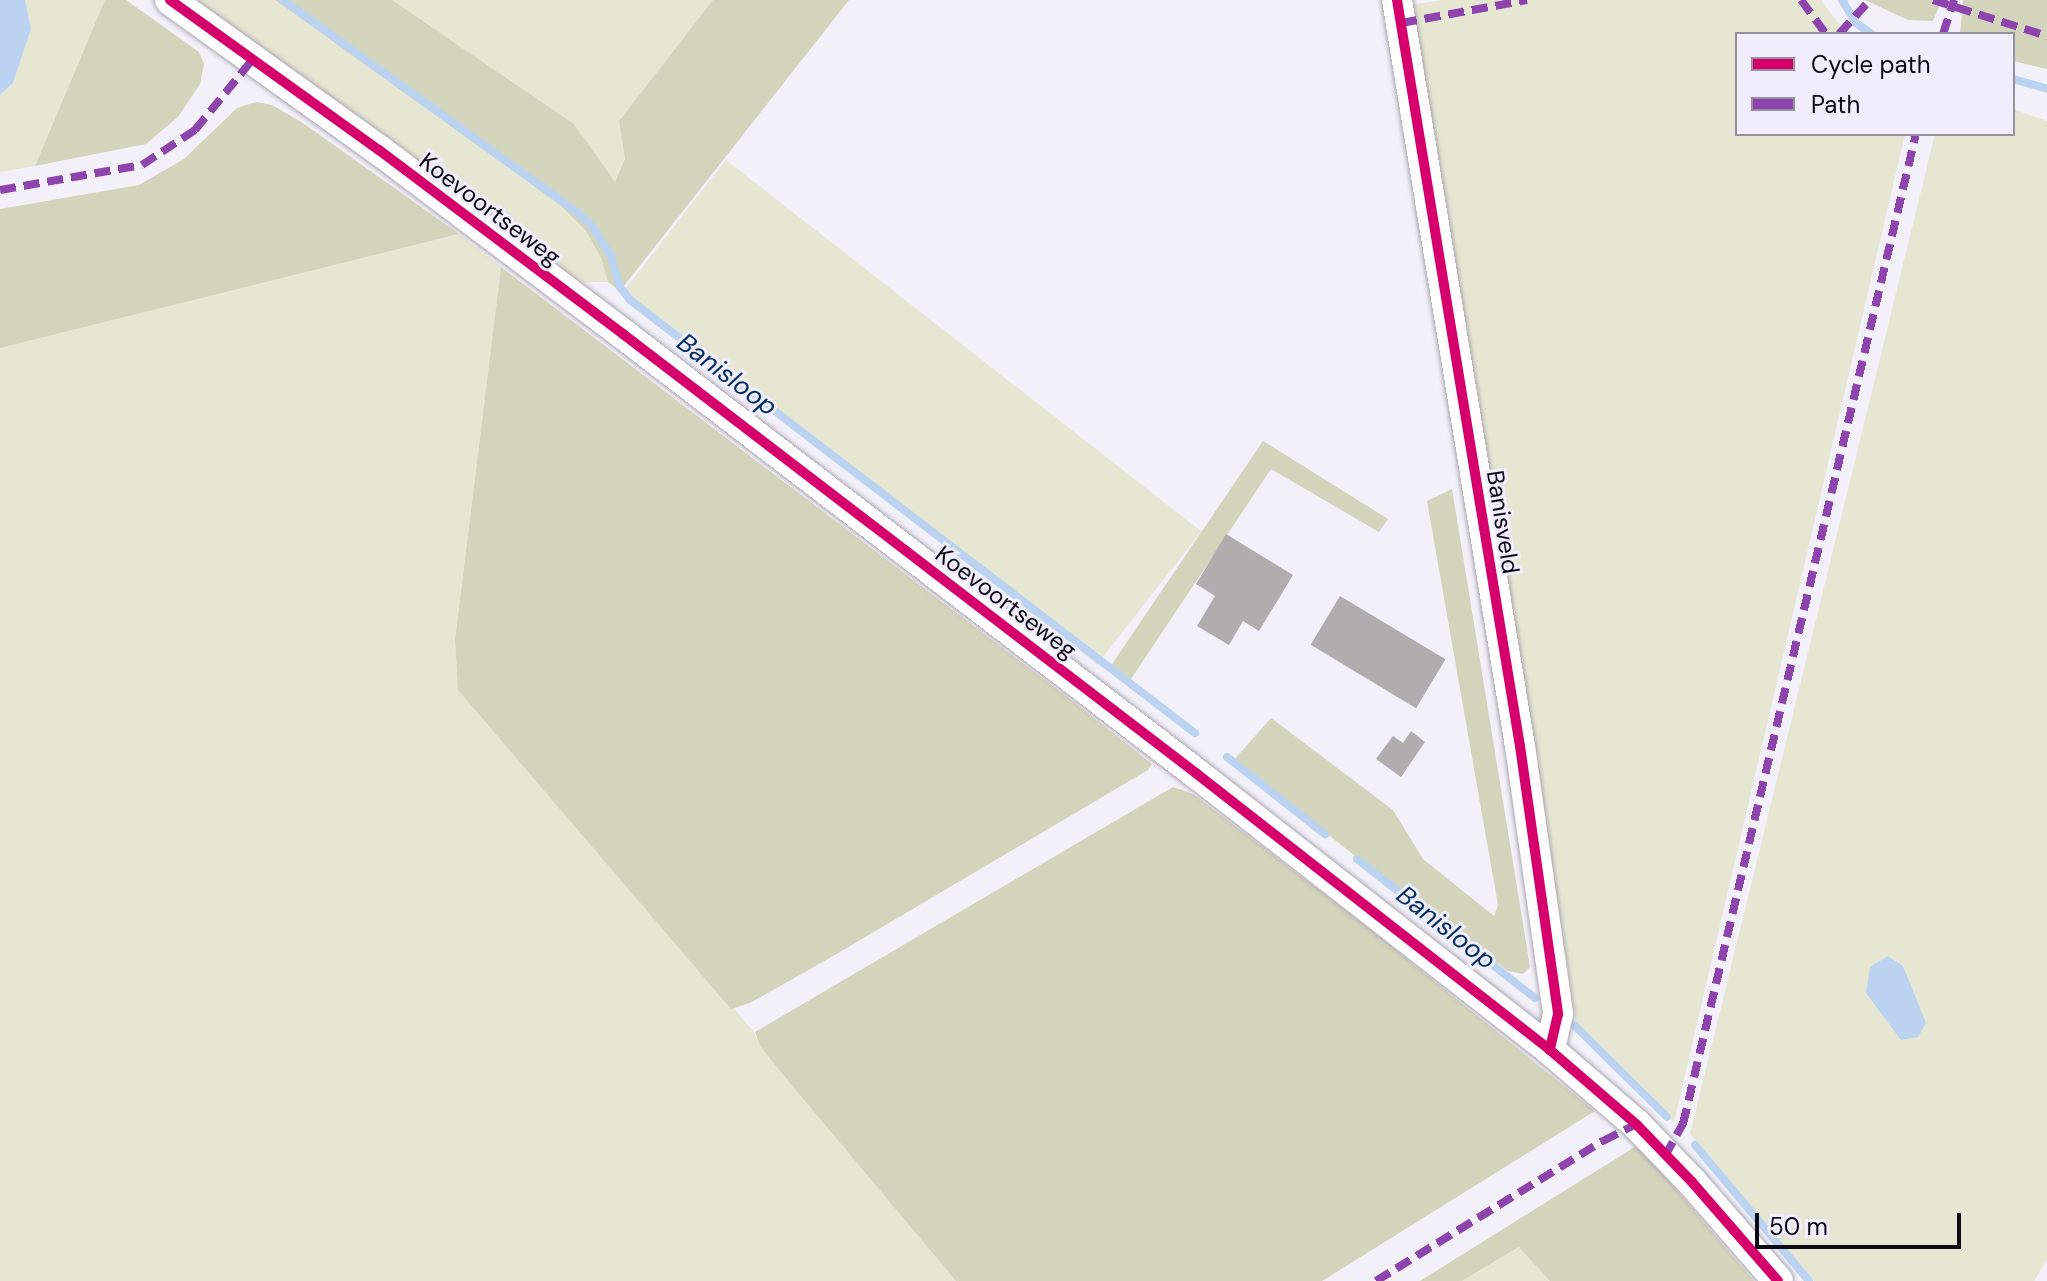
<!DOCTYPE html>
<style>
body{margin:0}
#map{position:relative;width:2047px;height:1281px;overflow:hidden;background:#f2f0f8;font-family:"DM Sans",sans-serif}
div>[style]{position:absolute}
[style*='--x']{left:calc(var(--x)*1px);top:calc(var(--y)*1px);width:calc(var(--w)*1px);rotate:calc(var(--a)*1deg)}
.green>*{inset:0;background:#e5e7d2;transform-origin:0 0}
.forest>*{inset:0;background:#d3d4bc}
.water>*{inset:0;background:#bbd2f1}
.stream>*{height:8px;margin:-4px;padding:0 4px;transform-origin:4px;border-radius:4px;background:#bbd2f1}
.building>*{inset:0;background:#b1acad;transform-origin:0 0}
.roads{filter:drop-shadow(0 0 2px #a9a7af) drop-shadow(0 0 2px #a9a7af)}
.minor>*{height:30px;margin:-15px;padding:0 15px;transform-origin:15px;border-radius:15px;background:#fdfdfe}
.quiet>*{height:8px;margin-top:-4px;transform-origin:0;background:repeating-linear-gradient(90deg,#8e44ad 0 16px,transparent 0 24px)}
.cycleway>*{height:10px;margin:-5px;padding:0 5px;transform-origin:5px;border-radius:5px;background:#d6006c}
span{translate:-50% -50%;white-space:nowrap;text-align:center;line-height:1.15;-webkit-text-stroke:6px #f0edfc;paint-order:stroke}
.street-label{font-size:24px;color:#0c0a12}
.water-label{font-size:26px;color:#002e5f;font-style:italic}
.legend{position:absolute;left:1735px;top:32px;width:280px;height:104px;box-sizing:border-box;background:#f0edfc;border:2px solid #95929e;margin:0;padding:10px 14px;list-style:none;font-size:24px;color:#0c0a12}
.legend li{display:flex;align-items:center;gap:16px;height:40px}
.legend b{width:40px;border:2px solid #95929e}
.scale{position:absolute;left:1755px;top:1213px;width:206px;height:36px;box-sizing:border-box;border:4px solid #0c0a12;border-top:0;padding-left:10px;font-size:24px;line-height:28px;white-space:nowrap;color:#0c0a12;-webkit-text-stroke:6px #f0edfc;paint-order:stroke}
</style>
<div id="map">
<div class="green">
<div style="clip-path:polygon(25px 0,105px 0,35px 166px,0 172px,0 95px,13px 83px,31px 29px)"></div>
<div style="clip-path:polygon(194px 0,275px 0,560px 205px,586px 231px,601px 258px,608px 282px,582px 282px,552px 265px)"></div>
<div style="clip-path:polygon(392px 0,713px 0,619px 121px,625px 159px,615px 183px,574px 124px)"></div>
<div style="clip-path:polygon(1442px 0,1821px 0,1838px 23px,1853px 34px,1737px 34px,1737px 134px,1905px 134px,1674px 1122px,1577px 1026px,1411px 5px)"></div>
<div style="clip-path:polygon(2013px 109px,2047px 121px,2047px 1259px,2034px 1281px,1814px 1281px,1690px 1134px,1935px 134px,2013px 134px)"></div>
<div style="left:726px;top:160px;width:603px;height:169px;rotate:38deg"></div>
<div style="clip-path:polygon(459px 234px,501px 267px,455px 640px,458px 690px,754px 1032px,760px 1046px,789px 1082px,956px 1281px,0 1281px,0 348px)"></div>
<div style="clip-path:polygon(1520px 1247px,1550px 1281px,1462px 1281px)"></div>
</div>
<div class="forest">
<div style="clip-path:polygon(105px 0,126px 0,199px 52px,204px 64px,200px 84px,178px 117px,146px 144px,35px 166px)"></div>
<div style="clip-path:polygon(275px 0,392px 0,574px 124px,615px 182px,625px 159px,619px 121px,713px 0,849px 0,620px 291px,608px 282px,601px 258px,586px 231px,560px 205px)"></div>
<div style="clip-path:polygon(1865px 0,1942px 0,1933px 21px,1908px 20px)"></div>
<div style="clip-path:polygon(1963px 0,2047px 0,2047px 69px,2013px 61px,2013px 34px,1960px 34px)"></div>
<div style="clip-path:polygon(256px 102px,272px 105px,303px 123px,459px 234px,0 348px,0 209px,139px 185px,184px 159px,237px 108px)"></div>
<div style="clip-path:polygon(501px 267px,1071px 700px,1152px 764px,1148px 770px,828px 959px,750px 1003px,731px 1009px,458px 690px,455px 640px)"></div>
<div style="clip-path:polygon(1263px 441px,1388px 519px,1379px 532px,1271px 469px,1129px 682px,1110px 667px)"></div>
<div style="clip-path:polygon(1452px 489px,1530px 967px,1523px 974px,1508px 971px,1443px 924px,1233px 761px,1271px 718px,1393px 810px,1423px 859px,1494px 916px,1498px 905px,1427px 501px)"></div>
<div style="clip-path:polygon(1173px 787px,1193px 794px,1371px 930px,1595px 1111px,1322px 1281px,956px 1281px,789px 1082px,760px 1046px,755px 1032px)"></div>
<div style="clip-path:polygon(1638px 1145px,1754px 1281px,1550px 1281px,1519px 1247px,1462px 1281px,1420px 1281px)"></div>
</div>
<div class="water">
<div style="clip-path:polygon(0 0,25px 0,31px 29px,13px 83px,0 95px)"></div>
<div style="clip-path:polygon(1888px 956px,1903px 966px,1926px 1023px,1918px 1037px,1901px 1040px,1866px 993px,1870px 967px)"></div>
</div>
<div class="stream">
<div style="--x:283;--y:0;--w:364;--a:35.8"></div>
<div style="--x:578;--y:213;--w:18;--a:43"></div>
<div style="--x:591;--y:225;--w:37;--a:57"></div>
<div style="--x:611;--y:256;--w:32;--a:74"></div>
<div style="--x:620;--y:287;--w:16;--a:52"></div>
<div style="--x:630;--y:300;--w:712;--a:37.47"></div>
<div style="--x:1842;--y:0;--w:27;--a:59"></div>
<div style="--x:1856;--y:23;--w:19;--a:35"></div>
<div style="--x:2013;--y:79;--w:35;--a:16"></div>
<div style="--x:1227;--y:757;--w:125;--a:38.2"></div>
<div style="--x:1357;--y:859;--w:226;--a:38"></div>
<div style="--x:1575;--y:1026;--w:129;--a:44.7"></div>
<div style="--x:1695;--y:1145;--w:177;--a:50"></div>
</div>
<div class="building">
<div style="clip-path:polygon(1226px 534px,1293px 575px,1259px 631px,1243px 621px,1229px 645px,1197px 626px,1215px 596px,1196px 584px)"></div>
<div style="left:1340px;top:596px;width:123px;height:57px;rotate:31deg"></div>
<div style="clip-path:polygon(1411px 731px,1425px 742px,1401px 777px,1376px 759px,1393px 736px,1403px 743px)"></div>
</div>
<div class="roads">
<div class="minor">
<div style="--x:170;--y:0;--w:257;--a:35.7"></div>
<div style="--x:379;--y:150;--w:306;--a:37"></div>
<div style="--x:623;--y:334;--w:723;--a:37.47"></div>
<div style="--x:1197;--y:774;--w:448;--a:38"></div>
<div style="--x:1550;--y:1050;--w:113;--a:40.7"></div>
<div style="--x:1636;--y:1124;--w:81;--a:46"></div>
<div style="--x:1692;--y:1182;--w:131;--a:49"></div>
<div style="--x:1397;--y:0;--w:756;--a:80.64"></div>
<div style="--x:1520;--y:746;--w:271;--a:81.9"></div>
<div style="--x:1558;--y:1014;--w:37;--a:103"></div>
</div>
</div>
<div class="quiet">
<div style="--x:1801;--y:0;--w:42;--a:53.7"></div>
<div style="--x:1933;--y:0;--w:120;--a:17.5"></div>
<div style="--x:1401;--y:23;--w:128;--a:-10.3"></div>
<div style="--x:1839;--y:34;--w:46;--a:-47.6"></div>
<div style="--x:1943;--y:34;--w:36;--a:-72"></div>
<div style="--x:0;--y:190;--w:144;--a:-10"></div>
<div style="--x:142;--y:165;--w:64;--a:-33.4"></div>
<div style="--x:195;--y:130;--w:92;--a:-50.8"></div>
<div style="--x:1665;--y:1156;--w:37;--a:-61"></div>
<div style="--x:1683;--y:1124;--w:1017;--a:-76.76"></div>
<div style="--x:1376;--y:1281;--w:267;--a:-31.7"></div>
<div style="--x:1603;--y:1141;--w:37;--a:-27"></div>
</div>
<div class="cycleway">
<div style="--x:170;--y:0;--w:257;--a:35.7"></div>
<div style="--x:379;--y:150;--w:306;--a:37"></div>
<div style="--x:623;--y:334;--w:723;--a:37.47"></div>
<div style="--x:1197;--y:774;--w:448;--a:38"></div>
<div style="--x:1550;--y:1050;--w:113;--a:40.7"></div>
<div style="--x:1636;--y:1124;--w:81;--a:46"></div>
<div style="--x:1692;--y:1182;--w:131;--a:49"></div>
<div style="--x:1397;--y:0;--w:756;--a:80.64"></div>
<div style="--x:1520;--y:746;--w:271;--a:81.9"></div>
<div style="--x:1558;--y:1014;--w:37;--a:103"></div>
</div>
<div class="street-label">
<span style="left:490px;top:209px;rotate:37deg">Koevoortseweg</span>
<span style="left:1503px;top:522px;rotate:81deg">Banisveld</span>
<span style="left:1006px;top:602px;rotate:37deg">Koevoortseweg</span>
</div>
<div class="water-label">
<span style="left:727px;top:375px;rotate:37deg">Banisloop</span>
<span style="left:1446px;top:928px;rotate:38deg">Banisloop</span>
</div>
<ul class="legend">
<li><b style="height:10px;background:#d6006c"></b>Cycle path</li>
<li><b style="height:10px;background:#8e44ad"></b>Path</li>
</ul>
<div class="scale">50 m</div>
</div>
